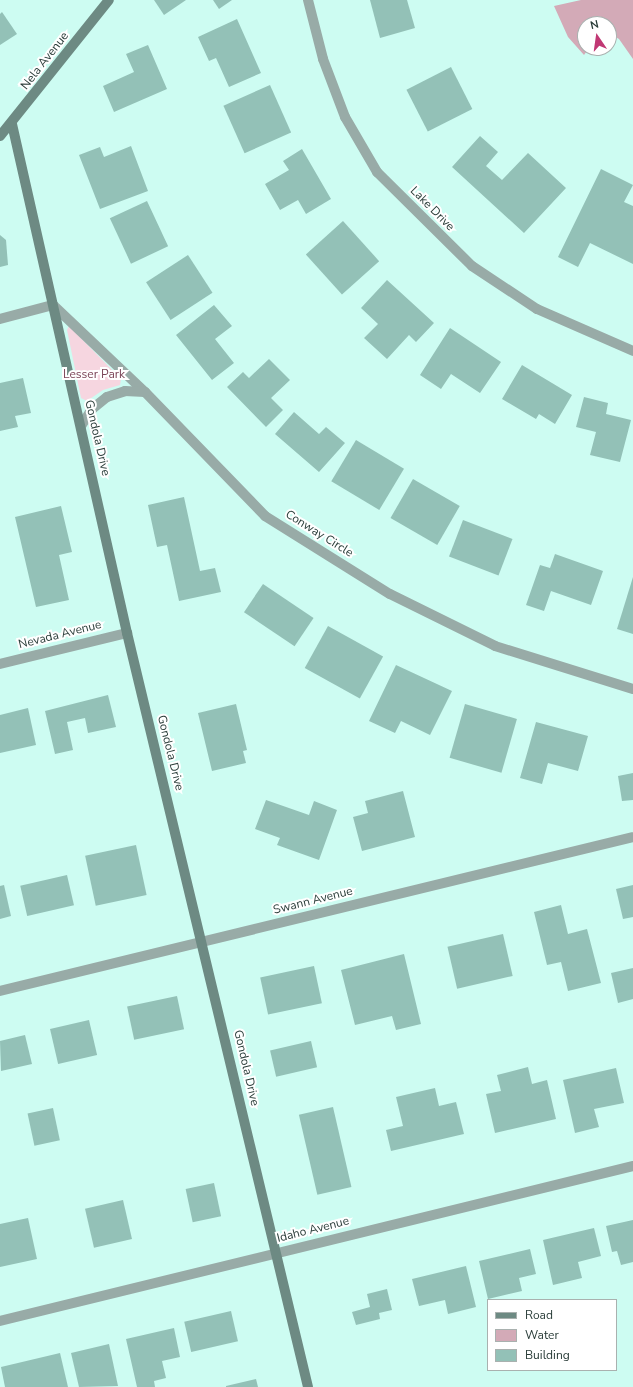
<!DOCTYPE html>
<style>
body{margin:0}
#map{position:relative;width:633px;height:1387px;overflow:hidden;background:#cdfcf2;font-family:"Nunito Sans",sans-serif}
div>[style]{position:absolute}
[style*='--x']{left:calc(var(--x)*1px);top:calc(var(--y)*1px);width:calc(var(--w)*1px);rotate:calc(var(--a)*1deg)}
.green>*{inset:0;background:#f6d6e0}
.water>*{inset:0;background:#d3aab7}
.building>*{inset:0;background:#93c1b7;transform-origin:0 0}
.street>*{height:10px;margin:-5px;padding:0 5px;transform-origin:5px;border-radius:5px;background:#98aba7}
.secondary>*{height:10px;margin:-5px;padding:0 5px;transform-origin:5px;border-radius:5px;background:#6d8a83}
span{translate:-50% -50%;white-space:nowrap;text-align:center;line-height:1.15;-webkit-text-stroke:4px #fff;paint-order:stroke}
.street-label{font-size:12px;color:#293c38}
.park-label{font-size:12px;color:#7b4457}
.legend{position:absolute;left:487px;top:1299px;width:130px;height:72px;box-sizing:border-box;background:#fff;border:1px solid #a9b1af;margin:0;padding:5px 7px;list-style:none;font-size:12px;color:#293c38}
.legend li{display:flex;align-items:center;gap:8px;height:20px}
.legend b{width:20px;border:1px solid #a9b1af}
.north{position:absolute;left:577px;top:16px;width:40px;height:40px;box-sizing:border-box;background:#fff;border:1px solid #a9b1af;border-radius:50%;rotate:347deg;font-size:11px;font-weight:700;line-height:16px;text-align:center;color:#293c38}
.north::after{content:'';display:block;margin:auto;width:14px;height:18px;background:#c13874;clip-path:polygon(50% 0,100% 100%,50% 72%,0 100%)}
</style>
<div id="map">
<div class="green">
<div style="clip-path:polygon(69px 326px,121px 379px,120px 385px,103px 390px,87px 401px,81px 398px,67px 330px)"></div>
</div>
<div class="water">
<div style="clip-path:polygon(581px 0,633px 0,633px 59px,619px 39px,609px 33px,609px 24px,585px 24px,585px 48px,589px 48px,584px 55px,568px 37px,554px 6px)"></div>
</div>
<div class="building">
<div style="clip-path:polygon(154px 0,186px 0,164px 15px)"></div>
<div style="clip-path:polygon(213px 0,232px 0,219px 9px)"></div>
<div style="clip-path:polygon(370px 0,407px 0,415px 28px,380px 38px)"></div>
<div style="clip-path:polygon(2px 12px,17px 34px,0 45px,0 14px)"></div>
<div style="clip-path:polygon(237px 19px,261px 73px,229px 87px,216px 58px,209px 61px,198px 37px)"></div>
<div style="clip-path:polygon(148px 45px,167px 89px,114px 112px,103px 86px,134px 72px,126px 54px)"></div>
<div style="left:451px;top:67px;width:47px;height:50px;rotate:63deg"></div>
<div style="left:270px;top:85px;width:52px;height:51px;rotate:66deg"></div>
<div style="clip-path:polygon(480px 136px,498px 152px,486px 166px,502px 180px,528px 153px,566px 188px,524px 233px,452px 167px)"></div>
<div style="clip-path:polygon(131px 146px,148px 191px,100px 209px,79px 155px,100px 147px,104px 157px)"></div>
<div style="clip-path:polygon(302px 149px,331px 199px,306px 214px,298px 200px,280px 210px,265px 184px,289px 170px,283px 161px)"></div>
<div style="clip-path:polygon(601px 169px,633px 185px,624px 202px,633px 206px,633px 264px,590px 243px,578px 267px,558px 257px)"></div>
<div style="left:147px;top:201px;width:50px;height:41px;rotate:65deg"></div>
<div style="left:343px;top:221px;width:54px;height:50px;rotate:48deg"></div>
<div style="clip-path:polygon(0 235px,6px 240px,8px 265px,0 267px)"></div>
<div style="left:188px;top:255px;width:45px;height:50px;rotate:57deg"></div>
<div style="clip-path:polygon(387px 280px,434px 323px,416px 342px,409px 335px,387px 359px,364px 338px,378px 324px,361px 308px)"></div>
<div style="clip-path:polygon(214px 305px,232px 326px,215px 339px,234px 363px,212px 380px,176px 335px)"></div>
<div style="clip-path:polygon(450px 328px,501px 362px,480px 393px,451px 374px,441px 389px,420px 375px)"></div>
<div style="clip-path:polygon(269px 359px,290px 380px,271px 398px,283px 410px,266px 427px,227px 387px,243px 372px,249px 378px)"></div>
<div style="clip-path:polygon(522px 365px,572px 395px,555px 424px,539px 414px,536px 419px,502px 399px)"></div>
<div style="clip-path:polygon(23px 378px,31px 413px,15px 416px,18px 427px,0 431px,0 383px)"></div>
<div style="clip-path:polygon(584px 397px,608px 403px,606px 414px,631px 420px,620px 462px,590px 455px,596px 432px,576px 427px)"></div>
<div style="clip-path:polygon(294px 412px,319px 434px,326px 427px,345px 443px,319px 472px,275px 434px)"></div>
<div style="left:356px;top:440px;width:56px;height:48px;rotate:31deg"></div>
<div style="left:413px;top:479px;width:54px;height:45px;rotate:30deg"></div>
<div style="clip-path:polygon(184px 497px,200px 571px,215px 568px,221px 592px,179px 601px,167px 545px,157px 547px,148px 505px)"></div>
<div style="clip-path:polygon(61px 506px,72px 552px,59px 555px,69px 600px,36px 607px,15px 517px)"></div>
<div style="left:463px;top:520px;width:53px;height:39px;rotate:21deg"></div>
<div style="clip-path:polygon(555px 554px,603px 571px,591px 605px,551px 591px,544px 611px,526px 605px,540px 565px,550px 568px)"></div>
<div style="clip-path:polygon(633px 577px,633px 634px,617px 629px)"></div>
<div style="left:263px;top:584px;width:61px;height:34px;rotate:34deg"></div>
<div style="left:328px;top:626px;width:63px;height:48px;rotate:29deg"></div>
<div style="clip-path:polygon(396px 665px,452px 691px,430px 735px,401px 721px,395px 733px,369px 721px)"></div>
<div style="clip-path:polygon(108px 695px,116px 727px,88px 733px,85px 718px,67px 722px,73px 750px,55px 754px,45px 711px)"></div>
<div style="clip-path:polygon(236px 704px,247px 750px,243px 751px,246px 763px,212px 771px,198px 713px)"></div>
<div style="left:465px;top:704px;width:54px;height:56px;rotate:16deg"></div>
<div style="clip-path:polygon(28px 708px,36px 745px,0 753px,0 715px)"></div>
<div style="clip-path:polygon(536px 722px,588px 736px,578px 771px,548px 763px,542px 784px,520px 778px)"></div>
<div style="clip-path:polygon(633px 773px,633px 800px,622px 801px,618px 776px)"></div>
<div style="clip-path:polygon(403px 791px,415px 837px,362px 851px,353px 817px,368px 813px,365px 801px)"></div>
<div style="clip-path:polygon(266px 800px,309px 815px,314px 801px,337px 810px,319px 860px,277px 845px,280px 838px,255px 829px)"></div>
<div style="left:136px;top:845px;width:51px;height:52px;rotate:78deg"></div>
<div style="left:67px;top:875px;width:31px;height:48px;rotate:77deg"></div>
<div style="clip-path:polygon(4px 885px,11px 916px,0 919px,0 886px)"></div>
<div style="clip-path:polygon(633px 885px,633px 917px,623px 919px,616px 889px)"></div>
<div style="clip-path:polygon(561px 905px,568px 934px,587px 929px,601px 983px,568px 991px,561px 962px,547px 965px,534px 912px)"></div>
<div style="left:503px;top:934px;width:43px;height:57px;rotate:77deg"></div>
<div style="clip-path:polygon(404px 954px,421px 1024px,396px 1030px,392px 1016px,355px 1025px,341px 970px)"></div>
<div style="left:314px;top:966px;width:38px;height:55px;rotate:78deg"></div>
<div style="clip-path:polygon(633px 968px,633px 999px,618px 1003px,611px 973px)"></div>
<div style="left:177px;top:996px;width:34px;height:51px;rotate:78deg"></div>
<div style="left:89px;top:1020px;width:36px;height:40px;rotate:77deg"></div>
<div style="clip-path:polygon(25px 1035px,32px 1064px,1px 1071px,0 1041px)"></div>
<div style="left:311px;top:1041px;width:27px;height:42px;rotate:77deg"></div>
<div style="clip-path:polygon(528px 1067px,532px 1084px,547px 1080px,556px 1119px,495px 1133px,486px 1094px,501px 1091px,497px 1075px)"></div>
<div style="clip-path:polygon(616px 1068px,624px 1103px,594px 1109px,599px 1127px,575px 1133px,563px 1080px)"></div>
<div style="clip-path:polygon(435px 1088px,439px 1106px,456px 1102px,464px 1134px,391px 1151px,386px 1130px,403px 1126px,396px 1097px)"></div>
<div style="left:333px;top:1107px;width:82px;height:35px;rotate:77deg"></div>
<div style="left:53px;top:1108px;width:33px;height:26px;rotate:78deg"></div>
<div style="left:214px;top:1183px;width:34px;height:29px;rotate:78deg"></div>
<div style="left:123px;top:1200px;width:40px;height:39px;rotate:77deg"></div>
<div style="clip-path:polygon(28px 1218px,37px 1259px,0 1267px,0 1224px)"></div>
<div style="clip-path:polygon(633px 1220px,633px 1262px,621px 1265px,617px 1251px,612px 1252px,606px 1226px)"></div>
<div style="clip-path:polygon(594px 1228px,601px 1256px,578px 1262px,582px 1278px,553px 1285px,543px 1240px)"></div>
<div style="clip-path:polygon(530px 1249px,536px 1274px,519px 1278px,522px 1291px,488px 1299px,479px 1261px)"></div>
<div style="clip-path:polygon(466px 1266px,476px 1307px,448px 1314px,445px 1300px,419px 1306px,412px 1279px)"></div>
<div style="clip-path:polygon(387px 1289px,392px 1310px,379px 1313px,380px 1319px,356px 1325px,352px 1312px,370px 1307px,367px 1294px)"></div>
<div style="left:231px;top:1311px;width:31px;height:48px;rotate:77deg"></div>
<div style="clip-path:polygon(174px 1328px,180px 1357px,162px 1361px,166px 1378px,154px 1381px,155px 1387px,137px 1387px,126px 1339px)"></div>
<div style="clip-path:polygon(109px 1344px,118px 1386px,79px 1387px,71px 1353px)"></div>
<div style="clip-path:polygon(60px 1353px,68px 1387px,5px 1387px,1px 1367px)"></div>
<div style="clip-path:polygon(256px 1379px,258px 1387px,226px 1387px,226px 1386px)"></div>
</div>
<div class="street">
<div style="--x:308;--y:0;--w:61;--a:75.7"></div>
<div style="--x:323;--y:59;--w:62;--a:69.2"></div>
<div style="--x:345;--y:117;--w:64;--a:59.8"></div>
<div style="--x:377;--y:172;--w:134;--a:44.7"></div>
<div style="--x:472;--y:266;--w:78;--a:33.5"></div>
<div style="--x:537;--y:309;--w:105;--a:23.6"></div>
<div style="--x:0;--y:319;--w:55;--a:-14.8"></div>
<div style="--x:53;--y:305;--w:127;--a:43.4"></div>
<div style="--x:145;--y:392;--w:173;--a:45.9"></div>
<div style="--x:265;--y:516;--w:147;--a:32"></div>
<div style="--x:390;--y:594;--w:117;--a:26.3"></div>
<div style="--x:495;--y:646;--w:145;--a:17.3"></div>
<div style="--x:81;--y:426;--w:20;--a:-57"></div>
<div style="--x:92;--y:409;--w:19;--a:-39"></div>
<div style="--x:107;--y:397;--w:19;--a:-18"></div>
<div style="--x:125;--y:391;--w:20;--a:3"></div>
<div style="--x:0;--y:664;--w:131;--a:-13.7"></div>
<div style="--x:0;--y:991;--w:651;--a:-13.67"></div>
<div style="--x:0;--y:1321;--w:652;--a:-13.76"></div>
</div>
<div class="secondary">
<div style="--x:12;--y:124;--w:522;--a:77.27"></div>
<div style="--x:127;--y:633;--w:775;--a:76.5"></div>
<div style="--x:0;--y:136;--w:174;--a:-51.3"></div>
</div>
<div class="street-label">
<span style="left:45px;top:61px;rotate:-52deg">Nela Avenue</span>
<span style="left:432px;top:209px;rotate:45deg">Lake Drive</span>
<span style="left:97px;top:438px;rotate:77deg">Gondola Drive</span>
<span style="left:319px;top:534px;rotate:32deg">Conway Circle</span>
<span style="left:60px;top:635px;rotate:-14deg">Nevada Avenue</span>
<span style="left:170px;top:753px;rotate:76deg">Gondola Drive</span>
<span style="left:313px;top:901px;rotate:-14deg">Swann Avenue</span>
<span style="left:246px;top:1068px;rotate:77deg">Gondola Drive</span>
<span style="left:313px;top:1230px;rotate:-14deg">Idaho Avenue</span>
</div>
<div class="park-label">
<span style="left:94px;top:375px">Lesser Park</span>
</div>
<ul class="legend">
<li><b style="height:5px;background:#6d8a83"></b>Road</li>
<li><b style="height:11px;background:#d3aab7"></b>Water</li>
<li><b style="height:11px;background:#93c1b7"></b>Building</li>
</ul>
<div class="north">N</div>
</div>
